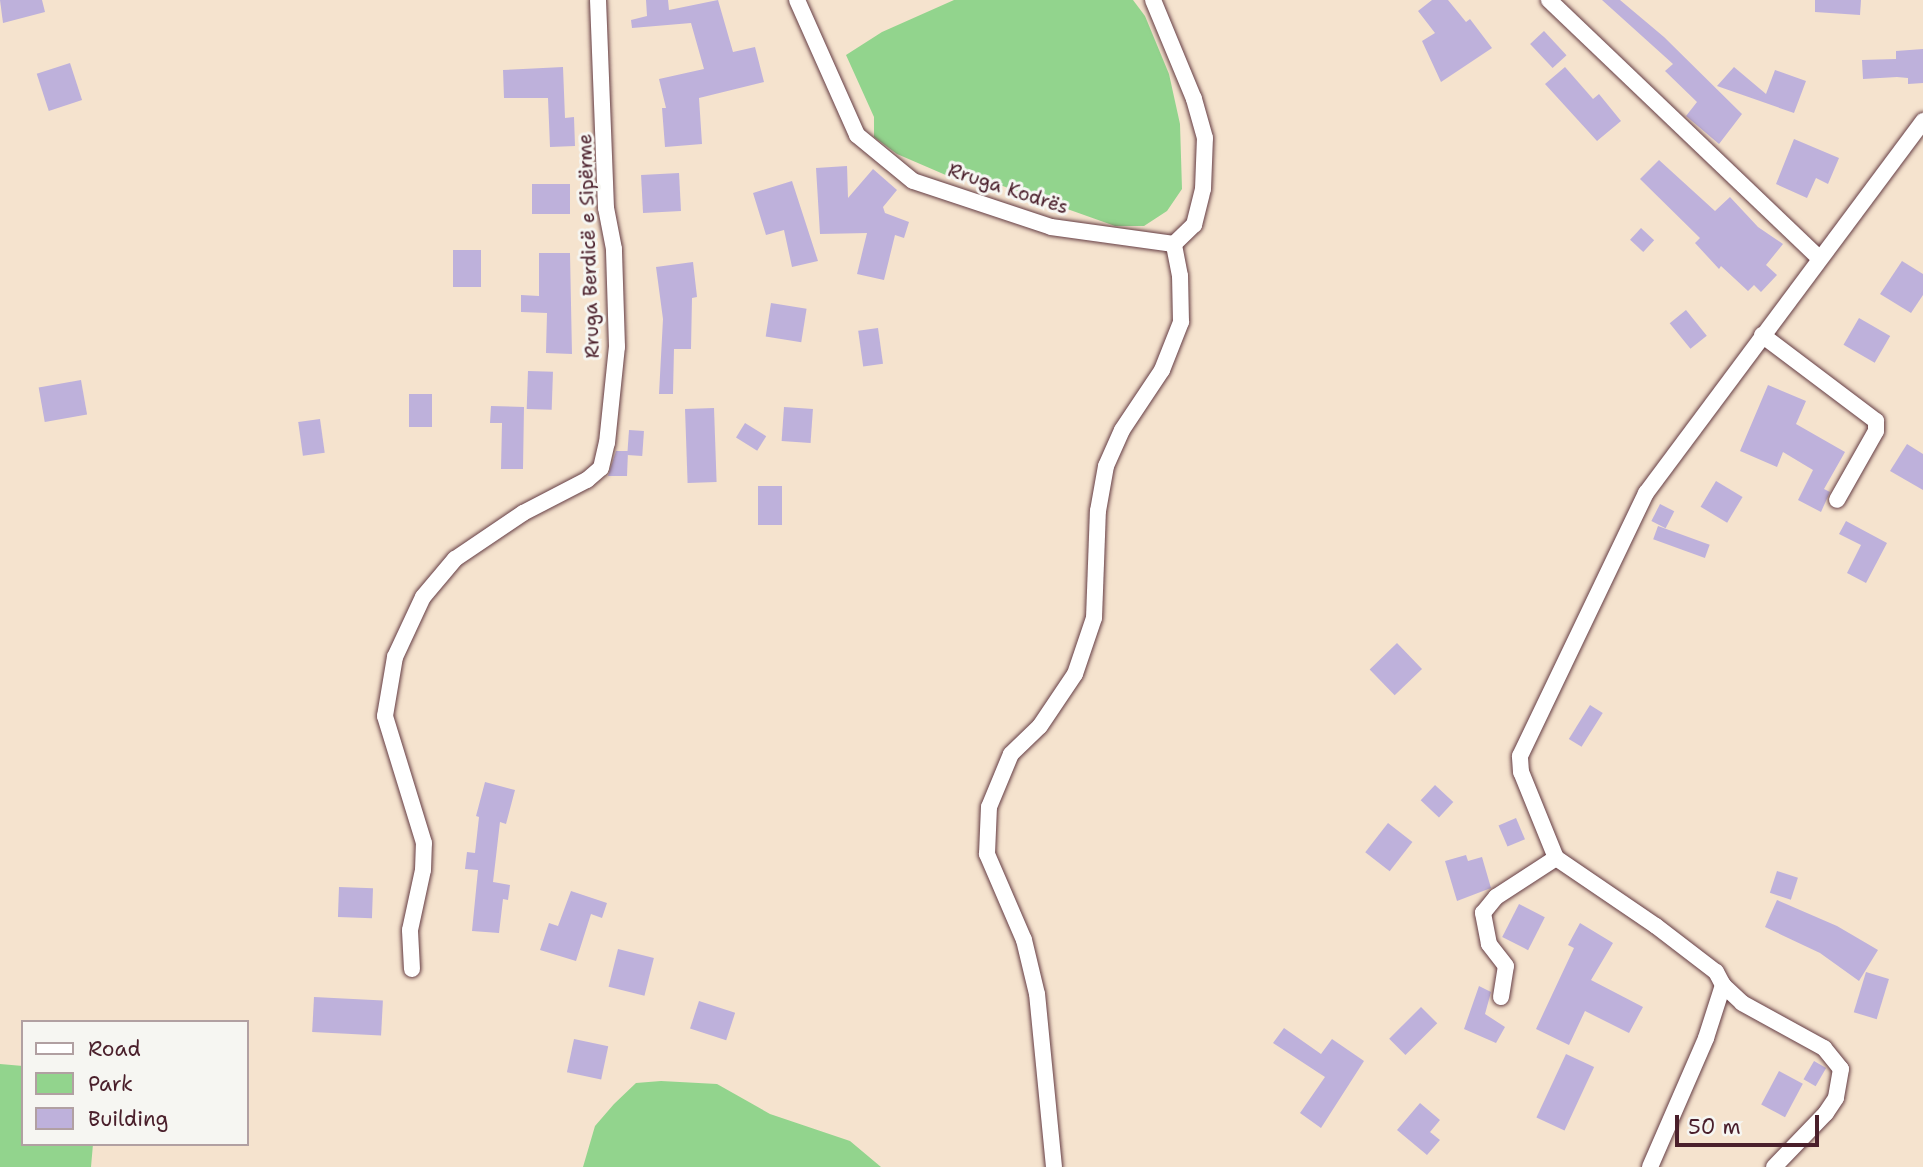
<!DOCTYPE html>
<html>
<head>
<meta charset="utf-8">
<style>
	body { margin:0 }
	#map { position:relative; width:1923px; height:1167px; overflow:hidden; background:#f5e3ce; font-family:"Shantell Sans",sans-serif }
	div>[style] { position:absolute }
	[style*='--x'] { left:calc(var(--x)*1px); top:calc(var(--y)*1px); width:calc(var(--w)*1px); rotate:calc(var(--a)*1deg) }
	.green>* { inset:0; background:#92d48d }
	.building>* { inset:0; background:#beb1db; transform-origin:0 0 }
	.roads { filter:drop-shadow(0 0 2px #643c43) drop-shadow(0 0 2px #643c43) }
	.street>* { height:16px; margin:-8px; padding:0 8px; transform-origin:8px; border-radius:8px; background:#fff }
	span { translate:-50% -50%; white-space:nowrap; text-align:center; line-height:1.15; -webkit-text-stroke:6px #f6f6f2; paint-order:stroke }
	.street-label { font-size:19px; color:#4a1f2b }
	.legend { position:absolute; left:21px; top:1020px; width:228px; height:126px; box-sizing:border-box; background:#f6f6f2; border:2px solid #b1a0a2; margin:0; padding:9px 12px; list-style:none; font-size:21px; color:#4a1f2b }
	.legend li { display:flex; align-items:center; gap:14px; height:35px }
	.legend b { width:35px; border:2px solid #b1a0a2 }
	.scale { position:absolute; left:1675px; top:1115px; width:144px; height:32px; box-sizing:border-box; border:4px solid #4a1f2b; border-top:0; padding-left:9px; font-size:21px; line-height:24px; white-space:nowrap; color:#4a1f2b; -webkit-text-stroke:5px #f6f6f2; paint-order:stroke }
</style>
</head>
<body>
<div id="map">
	<div class="green">
		<i style="clip-path:polygon(954px 0,1133px 0,1145px 16px,1169px 74px,1180px 124px,1182px 189px,1167px 211px,1144px 226px,1115px 226px,1000px 185px,948px 176px,897px 154px,874px 137px,874px 117px,846px 55px,882px 32px)"></i>
		<i style="clip-path:polygon(0 1064px,23px 1066px,23px 1144px,93px 1144px,91px 1167px,0 1167px)"></i>
		<i style="clip-path:polygon(661px 1081px,717px 1084px,770px 1114px,850px 1141px,881px 1167px,583px 1167px,595px 1126px,614px 1104px,636px 1083px)"></i>
	</div>
	<div class="building">
		<i style="clip-path:polygon(0 0,42px 0,45px 12px,3px 23px)"></i>
		<i style="clip-path:polygon(646px 0,668px 0,669px 10px,718px 0,733px 52px,755px 47px,764px 82px,699px 98px,702px 144px,665px 147px,662px 108px,666px 108px,659px 79px,704px 69px,691px 23px,632px 28px,631px 20px,647px 16px)"></i>
		<i style="clip-path:polygon(1432px 0,1448px 0,1466px 22px,1470px 19px,1492px 48px,1441px 82px,1422px 41px,1435px 33px,1418px 11px)"></i>
		<i style="clip-path:polygon(1602px 0,1620px 0,1664px 37px,1742px 114px,1719px 144px,1686px 116px,1697px 102px,1665px 71px,1673px 64px)"></i>
		<i style="clip-path:polygon(1815px 0,1861px 0,1860px 15px,1815px 12px)"></i>
		<i style="left:1544px;top:31px;width:33px;height:19px;rotate:47deg"></i>
		<i style="clip-path:polygon(1923px 49px,1923px 83px,1908px 84px,1908px 78px,1897px 77px,1863px 79px,1862px 60px,1896px 59px,1896px 51px)"></i>
		<i style="left:70px;top:63px;width:39px;height:35px;rotate:72deg"></i>
		<i style="clip-path:polygon(563px 67px,565px 118px,574px 117px,575px 146px,550px 147px,548px 98px,504px 98px,503px 70px)"></i>
		<i style="clip-path:polygon(1565px 67px,1593px 99px,1599px 94px,1621px 121px,1597px 141px,1545px 84px)"></i>
		<i style="clip-path:polygon(1734px 67px,1766px 94px,1775px 70px,1806px 81px,1794px 113px,1717px 86px)"></i>
		<i style="clip-path:polygon(1794px 139px,1839px 158px,1828px 184px,1816px 178px,1807px 198px,1776px 184px)"></i>
		<i style="clip-path:polygon(1659px 160px,1715px 211px,1730px 197px,1758px 227px,1783px 244px,1766px 265px,1777px 275px,1761px 292px,1754px 285px,1748px 291px,1721px 266px,1719px 269px,1695px 243px,1700px 238px,1640px 179px)"></i>
		<i style="clip-path:polygon(847px 166px,848px 198px,873px 169px,897px 190px,883px 207px,885px 213px,909px 222px,904px 238px,895px 235px,884px 280px,857px 274px,867px 233px,820px 234px,816px 168px)"></i>
		<i style="left:679px;top:173px;width:38px;height:38px;rotate:87deg"></i>
		<i style="clip-path:polygon(792px 181px,818px 261px,792px 267px,784px 230px,766px 235px,753px 193px)"></i>
		<i style="left:532px;top:184px;width:38px;height:30px"></i>
		<i style="left:1641px;top:228px;width:18px;height:16px;rotate:43deg"></i>
		<i style="left:453px;top:250px;width:28px;height:37px"></i>
		<i style="clip-path:polygon(539px 253px,570px 253px,572px 354px,546px 353px,547px 313px,521px 312px,521px 295px,539px 296px)"></i>
		<i style="clip-path:polygon(1902px 261px,1923px 274px,1923px 295px,1911px 313px,1880px 294px)"></i>
		<i style="clip-path:polygon(693px 262px,697px 297px,692px 298px,691px 349px,674px 349px,673px 394px,659px 394px,663px 319px,656px 267px)"></i>
		<i style="left:771px;top:303px;width:36px;height:34px;rotate:9deg"></i>
		<i style="left:1686px;top:310px;width:33px;height:21px;rotate:51deg"></i>
		<i style="left:1859px;top:318px;width:36px;height:31px;rotate:30deg"></i>
		<i style="left:878px;top:328px;width:36px;height:20px;rotate:82deg"></i>
		<i style="left:528px;top:371px;width:25px;height:38px;rotate:2deg"></i>
		<i style="left:81px;top:380px;width:35px;height:43px;rotate:80deg"></i>
		<i style="clip-path:polygon(1768px 385px,1806px 401px,1796px 424px,1845px 452px,1824px 489px,1830px 492px,1821px 512px,1798px 500px,1813px 470px,1783px 452px,1777px 467px,1740px 451px)"></i>
		<i style="left:409px;top:394px;width:23px;height:33px"></i>
		<i style="clip-path:polygon(491px 406px,524px 407px,523px 469px,501px 469px,502px 423px,490px 423px)"></i>
		<i style="left:784px;top:407px;width:29px;height:34px;rotate:4deg"></i>
		<i style="left:714px;top:408px;width:74px;height:29px;rotate:88deg"></i>
		<i style="left:320px;top:419px;width:34px;height:22px;rotate:82deg"></i>
		<i style="left:745px;top:423px;width:25px;height:17px;rotate:32deg"></i>
		<i style="left:629px;top:430px;width:15px;height:25px;rotate:4deg"></i>
		<i style="clip-path:polygon(1907px 444px,1923px 454px,1923px 490px,1890px 471px)"></i>
		<i style="clip-path:polygon(616px 451px,628px 451px,627px 476px,608px 476px)"></i>
		<i style="left:1716px;top:481px;width:31px;height:30px;rotate:31deg"></i>
		<i style="left:758px;top:486px;width:24px;height:39px"></i>
		<i style="left:1660px;top:504px;width:16px;height:19px;rotate:27deg"></i>
		<i style="clip-path:polygon(1846px 521px,1887px 543px,1866px 583px,1847px 573px,1861px 545px,1839px 534px)"></i>
		<i style="left:1658px;top:526px;width:55px;height:14px;rotate:20deg"></i>
		<i style="left:1397px;top:643px;width:36px;height:38px;rotate:46deg"></i>
		<i style="left:1590px;top:705px;width:15px;height:40px;rotate:32deg"></i>
		<i style="clip-path:polygon(485px 782px,515px 790px,506px 824px,500px 822px,493px 882px,510px 885px,508px 900px,503px 899px,499px 933px,472px 931px,478px 870px,465px 869px,467px 852px,475px 853px,479px 817px,476px 816px)"></i>
		<i style="left:1435px;top:785px;width:25px;height:21px;rotate:43deg"></i>
		<i style="left:1516px;top:818px;width:23px;height:19px;rotate:67deg"></i>
		<i style="left:1388px;top:823px;width:31px;height:37px;rotate:38deg"></i>
		<i style="clip-path:polygon(1466px 855px,1468px 861px,1482px 857px,1491px 888px,1457px 901px,1445px 861px)"></i>
		<i style="left:1777px;top:871px;width:22px;height:23px;rotate:18deg"></i>
		<i style="left:339px;top:887px;width:34px;height:30px;rotate:2deg"></i>
		<i style="clip-path:polygon(571px 891px,607px 903px,602px 918px,591px 914px,576px 961px,540px 950px,549px 923px,558px 926px)"></i>
		<i style="clip-path:polygon(1777px 900px,1837px 926px,1878px 950px,1859px 981px,1820px 953px,1765px 927px)"></i>
		<i style="left:1519px;top:904px;width:29px;height:37px;rotate:27deg"></i>
		<i style="clip-path:polygon(1580px 923px,1613px 943px,1591px 980px,1643px 1007px,1629px 1033px,1585px 1011px,1569px 1045px,1536px 1029px,1574px 948px,1568px 945px)"></i>
		<i style="left:618px;top:949px;width:37px;height:39px;rotate:14deg"></i>
		<i style="left:1866px;top:972px;width:24px;height:42px;rotate:17deg"></i>
		<i style="clip-path:polygon(1479px 986px,1491px 992px,1485px 1014px,1505px 1027px,1496px 1043px,1464px 1029px)"></i>
		<i style="left:314px;top:997px;width:69px;height:35px;rotate:3deg"></i>
		<i style="left:699px;top:1001px;width:38px;height:29px;rotate:18deg"></i>
		<i style="left:1421px;top:1007px;width:23px;height:45px;rotate:45deg"></i>
		<i style="clip-path:polygon(1284px 1028px,1321px 1054px,1332px 1039px,1364px 1061px,1321px 1128px,1300px 1113px,1325px 1077px,1273px 1043px)"></i>
		<i style="left:574px;top:1039px;width:35px;height:34px;rotate:12deg"></i>
		<i style="left:1566px;top:1054px;width:31px;height:70px;rotate:25deg"></i>
		<i style="left:1814px;top:1061px;width:14px;height:21px;rotate:30deg"></i>
		<i style="left:1779px;top:1071px;width:27px;height:38px;rotate:28deg"></i>
		<i style="clip-path:polygon(1420px 1103px,1440px 1120px,1430px 1132px,1440px 1140px,1427px 1155px,1397px 1130px)"></i>
	</div>
	<div class="roads">
		<div class="street">
			<i style="--x:797;--y:0;--w:148;--a:66"></i>
			<i style="--x:857;--y:135;--w:72;--a:39.4"></i>
			<i style="--x:913;--y:181;--w:145;--a:18.4"></i>
			<i style="--x:1051;--y:227;--w:124;--a:7.9"></i>
			<i style="--x:1174;--y:244;--w:28;--a:-44"></i>
			<i style="--x:1194;--y:225;--w:37;--a:-76"></i>
			<i style="--x:1203;--y:189;--w:51;--a:-87.8"></i>
			<i style="--x:1205;--y:138;--w:41;--a:-105.8"></i>
			<i style="--x:1194;--y:99;--w:107;--a:-112.5"></i>
			<i style="--x:1549;--y:0;--w:372;--a:43.7"></i>
			<i style="--x:1762;--y:335;--w:143;--a:37"></i>
			<i style="--x:1876;--y:421;--w:10;--a:90"></i>
			<i style="--x:1876;--y:431;--w:79;--a:119.5"></i>
			<i style="--x:412;--y:969;--w:39;--a:-93"></i>
			<i style="--x:410;--y:930;--w:61;--a:-77.8"></i>
			<i style="--x:423;--y:870;--w:27;--a:-88"></i>
			<i style="--x:424;--y:843;--w:133;--a:-107.1"></i>
			<i style="--x:385;--y:716;--w:60;--a:-80.4"></i>
			<i style="--x:395;--y:657;--w:66;--a:-65"></i>
			<i style="--x:423;--y:597;--w:50;--a:-49.9"></i>
			<i style="--x:455;--y:559;--w:82;--a:-34.1"></i>
			<i style="--x:523;--y:513;--w:72;--a:-27.3"></i>
			<i style="--x:587;--y:480;--w:18;--a:-41"></i>
			<i style="--x:601;--y:468;--w:26;--a:-77"></i>
			<i style="--x:607;--y:443;--w:97;--a:-84.1"></i>
			<i style="--x:617;--y:347;--w:98;--a:-91.8"></i>
			<i style="--x:614;--y:249;--w:42;--a:-101"></i>
			<i style="--x:606;--y:208;--w:208;--a:-92.2"></i>
			<i style="--x:1723;--y:985;--w:26;--a:43"></i>
			<i style="--x:1742;--y:1003;--w:94;--a:28.8"></i>
			<i style="--x:1824;--y:1048;--w:27;--a:51"></i>
			<i style="--x:1841;--y:1069;--w:29;--a:100"></i>
			<i style="--x:1836;--y:1098;--w:18;--a:124"></i>
			<i style="--x:1826;--y:1113;--w:75;--a:133.9"></i>
			<i style="--x:1501;--y:997;--w:31;--a:-81"></i>
			<i style="--x:1506;--y:966;--w:28;--a:-128"></i>
			<i style="--x:1489;--y:944;--w:32;--a:-101"></i>
			<i style="--x:1483;--y:913;--w:21;--a:-51"></i>
			<i style="--x:1496;--y:897;--w:72;--a:-33"></i>
			<i style="--x:1054;--y:1167;--w:174;--a:-95.6"></i>
			<i style="--x:1037;--y:994;--w:56;--a:-103.5"></i>
			<i style="--x:1024;--y:940;--w:94;--a:-113.3"></i>
			<i style="--x:987;--y:854;--w:47;--a:-87.6"></i>
			<i style="--x:989;--y:807;--w:57;--a:-67.5"></i>
			<i style="--x:1011;--y:754;--w:40;--a:-44"></i>
			<i style="--x:1040;--y:726;--w:63;--a:-56.1"></i>
			<i style="--x:1075;--y:674;--w:59;--a:-71.3"></i>
			<i style="--x:1094;--y:618;--w:107;--a:-87.9"></i>
			<i style="--x:1098;--y:511;--w:46;--a:-79.9"></i>
			<i style="--x:1106;--y:466;--w:39;--a:-66"></i>
			<i style="--x:1122;--y:430;--w:72;--a:-56.3"></i>
			<i style="--x:1162;--y:370;--w:52;--a:-68.4"></i>
			<i style="--x:1181;--y:322;--w:46;--a:-91.2"></i>
			<i style="--x:1180;--y:276;--w:33;--a:-101"></i>
			<i style="--x:1650;--y:1167;--w:141;--a:-66.5"></i>
			<i style="--x:1706;--y:1038;--w:56;--a:-72.2"></i>
			<i style="--x:1723;--y:985;--w:15;--a:-118"></i>
			<i style="--x:1716;--y:972;--w:76;--a:-142.5"></i>
			<i style="--x:1656;--y:926;--w:121;--a:-145.8"></i>
			<i style="--x:1556;--y:858;--w:93;--a:-112.1"></i>
			<i style="--x:1521;--y:772;--w:16;--a:-94"></i>
			<i style="--x:1520;--y:756;--w:292;--a:-64.4"></i>
			<i style="--x:1646;--y:493;--w:464;--a:-53.3"></i>
		</div>
	</div>
	<div class="street-label">
		<span style="left:1008px;top:189px;rotate:18deg">Rruga Kodrës</span>
		<span style="left:589px;top:246px;rotate:-92deg">Rruga Berdicë e Sipërme</span>
	</div>
	<ul class="legend">
	<li><b style="height:9px;background:#fff"></b>Road</li>
	<li><b style="height:19px;background:#92d48d"></b>Park</li>
	<li><b style="height:19px;background:#beb1db"></b>Building</li>
	</ul>
	<div class="scale">50 m</div>
</div>
</body>
</html>
